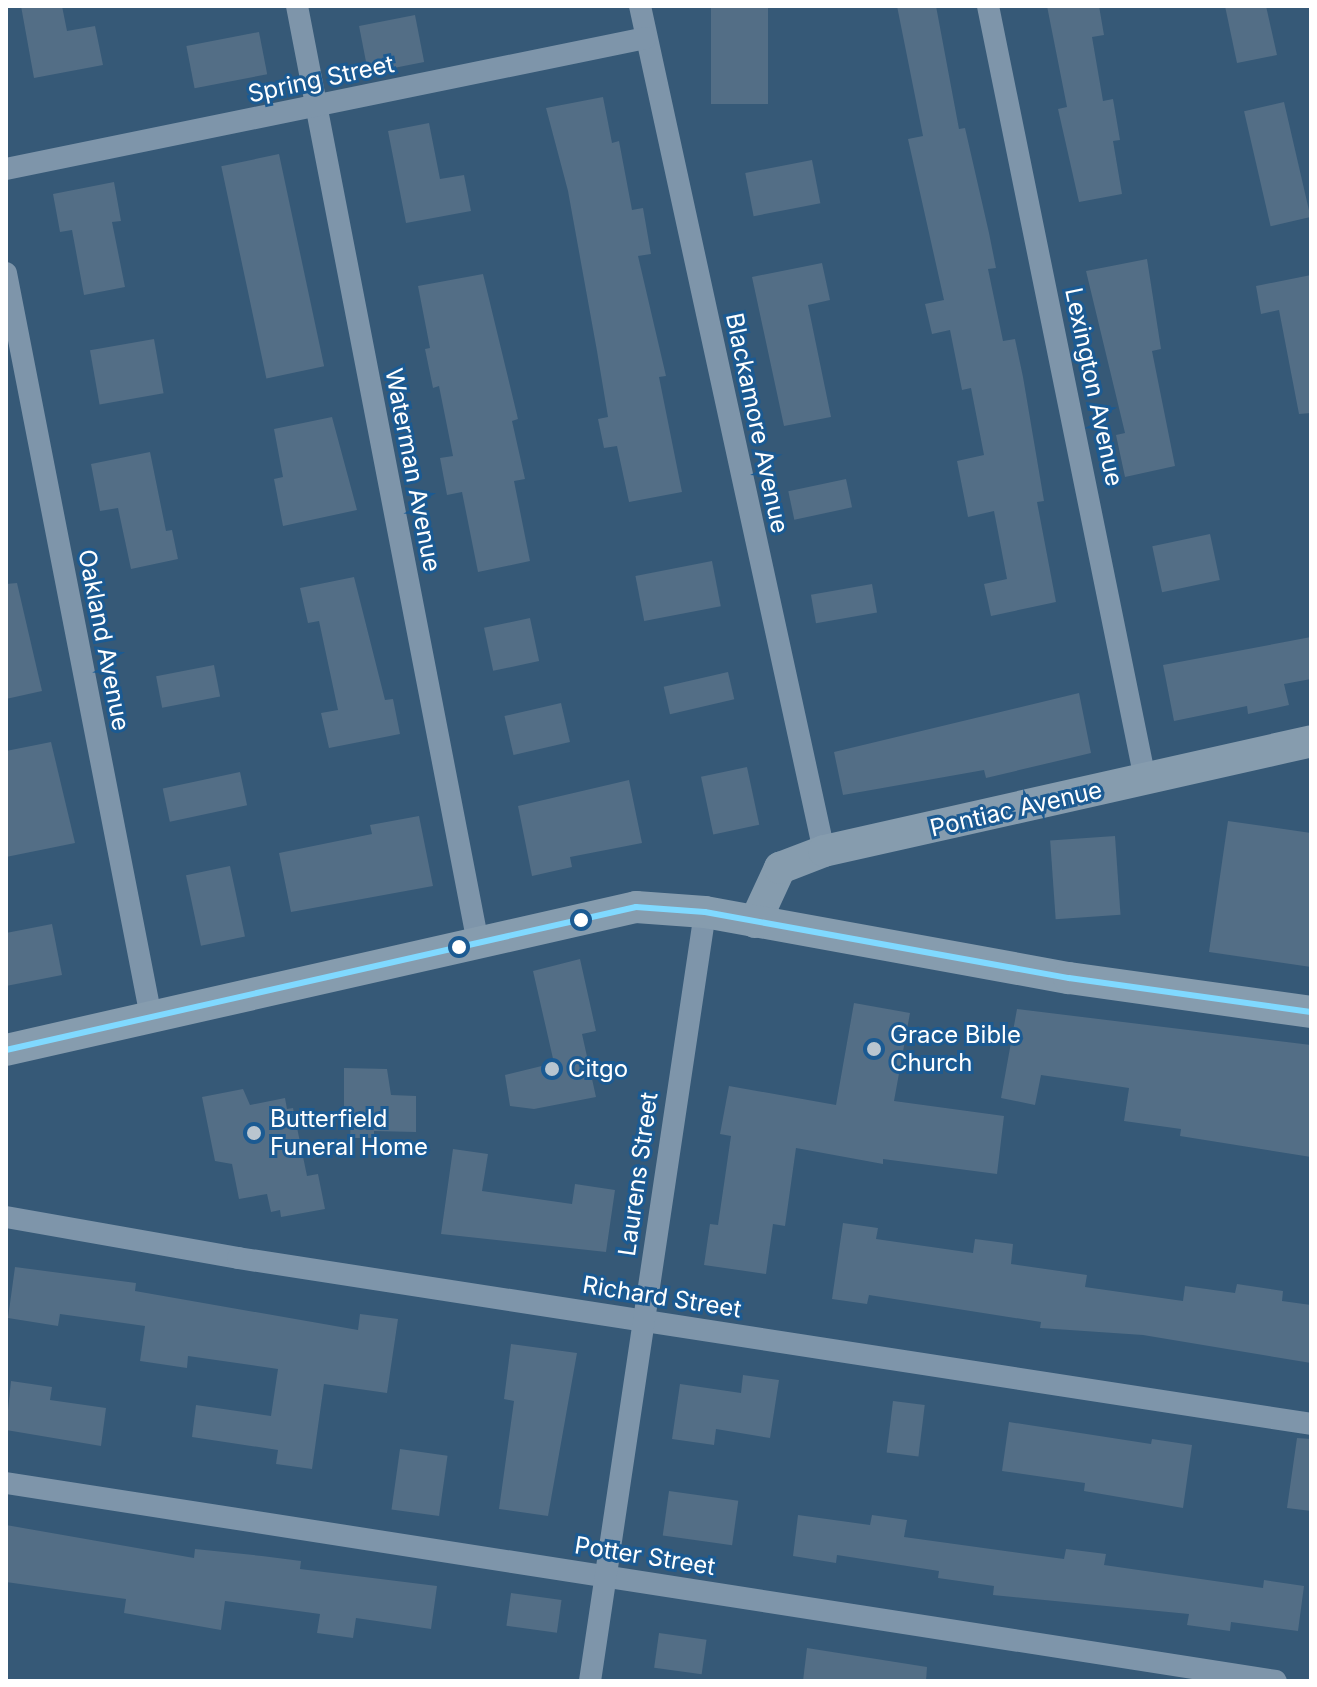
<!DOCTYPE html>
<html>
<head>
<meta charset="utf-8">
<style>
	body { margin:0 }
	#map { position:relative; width:1317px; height:1687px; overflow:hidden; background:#365977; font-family:Inter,sans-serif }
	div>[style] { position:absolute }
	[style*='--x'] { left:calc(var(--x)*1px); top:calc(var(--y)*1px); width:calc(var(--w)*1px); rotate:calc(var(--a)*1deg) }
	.building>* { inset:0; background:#536e86; transform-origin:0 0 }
	.street>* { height:22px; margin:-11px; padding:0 11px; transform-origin:11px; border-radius:11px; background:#7e95aa }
	.secondary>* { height:32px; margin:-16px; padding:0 16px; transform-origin:16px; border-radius:16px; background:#869cae }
	.bus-1>* { height:6px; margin:-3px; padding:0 3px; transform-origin:3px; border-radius:3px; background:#80d9ff }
	.dots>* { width:22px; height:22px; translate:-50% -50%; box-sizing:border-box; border:4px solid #1b5a92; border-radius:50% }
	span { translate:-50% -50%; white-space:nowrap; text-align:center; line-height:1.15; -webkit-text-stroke:6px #1b5a92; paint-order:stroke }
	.street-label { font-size:24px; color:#fff }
	.poi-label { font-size:24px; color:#fff }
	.left { translate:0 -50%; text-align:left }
	.frame { position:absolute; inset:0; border:8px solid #fff; pointer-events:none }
</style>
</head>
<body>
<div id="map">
	<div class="building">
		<i style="clip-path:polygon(21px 6px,62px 6px,67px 31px,95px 26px,103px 65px,34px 78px)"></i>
		<i style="left:711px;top:6px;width:57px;height:98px"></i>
		<i style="clip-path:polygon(897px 6px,936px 6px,959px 129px,965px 128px,989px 233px,996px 268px,988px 269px,1003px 341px,1015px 339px,1023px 377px,1044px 501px,1037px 502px,1056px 602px,991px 616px,984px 584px,1007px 579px,994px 511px,968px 517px,957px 461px,984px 455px,971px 388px,962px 390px,950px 330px,932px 334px,925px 304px,944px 300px,908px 139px,923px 136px)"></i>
		<i style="clip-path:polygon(1047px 6px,1099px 6px,1104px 35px,1092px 37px,1103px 101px,1113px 99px,1120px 140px,1113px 141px,1122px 194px,1079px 202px,1058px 109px,1067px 107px)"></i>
		<i style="clip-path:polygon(1225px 6px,1266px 6px,1277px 55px,1237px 63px)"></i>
		<i style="left:415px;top:15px;width:48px;height:57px;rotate:79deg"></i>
		<i style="left:259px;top:32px;width:43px;height:74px;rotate:79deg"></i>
		<i style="clip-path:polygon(603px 97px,612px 143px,619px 141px,632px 210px,643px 208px,651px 254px,638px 256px,666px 376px,659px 377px,682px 492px,629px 502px,617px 446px,604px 448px,598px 419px,608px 417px,597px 351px,568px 191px,546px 108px)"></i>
		<i style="left:1284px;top:102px;width:118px;height:41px;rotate:77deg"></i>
		<i style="clip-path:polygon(429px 123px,440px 179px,464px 175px,471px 211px,406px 223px,388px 131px)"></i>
		<i style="left:279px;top:154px;width:217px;height:59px;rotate:78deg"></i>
		<i style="left:812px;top:160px;width:44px;height:68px;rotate:79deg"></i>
		<i style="clip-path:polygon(114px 182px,121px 221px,112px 222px,125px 287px,84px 295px,72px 230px,60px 232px,53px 194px)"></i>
		<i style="clip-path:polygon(1147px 259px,1161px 349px,1152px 351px,1175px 466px,1125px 477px,1116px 435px,1125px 433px,1086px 271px)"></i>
		<i style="clip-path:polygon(822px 263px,830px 300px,808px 305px,831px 417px,784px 426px,752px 277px)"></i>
		<i style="clip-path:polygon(483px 274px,518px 419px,512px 421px,525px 479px,514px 481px,530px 561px,478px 572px,462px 492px,447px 495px,440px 458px,453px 456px,439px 386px,433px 388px,425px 349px,430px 348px,418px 286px)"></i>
		<i style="clip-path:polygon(1311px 275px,1311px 413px,1299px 414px,1279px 310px,1261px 314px,1256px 286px)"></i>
		<i style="left:154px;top:339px;width:55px;height:65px;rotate:80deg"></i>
		<i style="clip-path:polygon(332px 417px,357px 510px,283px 526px,274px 479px,283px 477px,274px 429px)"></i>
		<i style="clip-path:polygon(150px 452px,166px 531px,172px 530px,178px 559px,131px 569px,118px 508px,100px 511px,91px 464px)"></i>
		<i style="left:846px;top:479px;width:29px;height:59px;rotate:78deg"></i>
		<i style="left:1210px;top:534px;width:47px;height:59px;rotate:78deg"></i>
		<i style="left:712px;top:561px;width:46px;height:78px;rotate:79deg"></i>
		<i style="clip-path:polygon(354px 577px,385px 700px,393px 699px,400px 734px,329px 748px,321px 713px,338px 710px,319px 621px,308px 623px,300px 588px)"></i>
		<i style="clip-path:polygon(17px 583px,42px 691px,6px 699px,6px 584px)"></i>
		<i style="left:872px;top:584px;width:29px;height:62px;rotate:80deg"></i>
		<i style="left:530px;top:618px;width:44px;height:47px;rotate:78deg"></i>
		<i style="clip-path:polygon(1311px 637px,1311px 679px,1284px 684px,1289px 705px,1248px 714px,1247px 706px,1174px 721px,1163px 665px)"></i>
		<i style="left:214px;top:665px;width:32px;height:59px;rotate:79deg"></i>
		<i style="left:728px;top:672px;width:28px;height:66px;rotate:77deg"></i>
		<i style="clip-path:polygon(1079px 693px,1091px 753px,986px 778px,984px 770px,843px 795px,834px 752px)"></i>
		<i style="left:561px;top:703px;width:40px;height:58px;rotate:77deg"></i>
		<i style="clip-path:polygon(51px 742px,75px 843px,6px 857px,6px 751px)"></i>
		<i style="left:747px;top:767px;width:59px;height:47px;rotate:78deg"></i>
		<i style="left:240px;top:772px;width:34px;height:79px;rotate:78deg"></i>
		<i style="clip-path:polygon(629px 780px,642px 843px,570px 857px,572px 867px,532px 876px,518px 806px)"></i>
		<i style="clip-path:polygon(419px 816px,433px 886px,291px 912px,279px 853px,372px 834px,370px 825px)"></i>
		<i style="clip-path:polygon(1228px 821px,1311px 833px,1311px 967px,1209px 952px)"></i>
		<i style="left:1115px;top:836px;width:79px;height:65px;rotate:86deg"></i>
		<i style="left:230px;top:866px;width:72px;height:45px;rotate:78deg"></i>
		<i style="clip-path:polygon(52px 924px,62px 975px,6px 986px,6px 933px)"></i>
		<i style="clip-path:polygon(580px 959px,596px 1031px,582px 1034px,596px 1097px,534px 1109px,510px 1106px,505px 1075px,554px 1063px,533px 971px)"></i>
		<i style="clip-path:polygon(854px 1003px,910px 1013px,894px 1101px,1004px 1116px,997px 1174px,883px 1159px,883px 1164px,796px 1148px,785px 1226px,773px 1224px,766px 1274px,704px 1265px,710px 1224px,718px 1225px,731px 1136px,720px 1134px,729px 1086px,836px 1105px)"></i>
		<i style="clip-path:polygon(1017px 1009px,1311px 1045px,1311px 1157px,1180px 1136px,1181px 1129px,1124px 1121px,1129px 1088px,1041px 1075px,1035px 1105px,1001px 1098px)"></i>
		<i style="clip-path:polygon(344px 1068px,387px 1069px,391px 1095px,416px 1096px,416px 1132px,374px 1131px,374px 1138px,350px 1138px,351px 1112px,344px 1112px)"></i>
		<i style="clip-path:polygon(243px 1089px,250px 1105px,285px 1098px,287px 1109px,293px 1108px,307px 1176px,318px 1174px,325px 1209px,281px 1217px,280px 1210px,271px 1212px,267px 1194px,239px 1199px,232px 1164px,215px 1161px,202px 1097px)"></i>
		<i style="clip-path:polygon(453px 1149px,488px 1154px,482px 1191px,572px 1204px,575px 1184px,615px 1190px,606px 1252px,441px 1234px)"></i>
		<i style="clip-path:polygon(843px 1223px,878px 1228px,876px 1239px,973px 1253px,975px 1239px,1013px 1244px,1011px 1264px,1087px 1275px,1085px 1287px,1183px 1301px,1185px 1286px,1235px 1293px,1237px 1284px,1283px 1291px,1282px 1301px,1311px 1305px,1311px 1363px,1143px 1335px,1040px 1328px,1041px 1322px,869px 1295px,867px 1304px,832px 1299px)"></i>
		<i style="clip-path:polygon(15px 1267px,136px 1283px,135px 1291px,358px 1330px,360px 1314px,398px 1319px,387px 1393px,324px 1384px,312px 1469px,276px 1464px,278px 1450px,192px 1437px,196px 1405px,271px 1416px,278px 1369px,188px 1356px,187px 1368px,140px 1361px,145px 1326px,60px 1314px,58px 1326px,8px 1318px)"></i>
		<i style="clip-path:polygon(511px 1344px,577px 1353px,548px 1516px,499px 1509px,514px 1401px,504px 1399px)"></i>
		<i style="clip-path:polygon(743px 1375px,779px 1380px,770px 1438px,716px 1429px,714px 1445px,672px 1439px,680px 1384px,741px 1393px)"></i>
		<i style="clip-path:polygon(11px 1381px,52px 1387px,50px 1400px,106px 1408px,101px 1446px,6px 1430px)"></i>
		<i style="left:893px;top:1401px;width:32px;height:52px;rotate:7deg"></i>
		<i style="clip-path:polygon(1009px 1422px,1151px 1444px,1152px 1439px,1192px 1445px,1183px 1508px,1084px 1491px,1085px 1483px,1002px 1471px)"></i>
		<i style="clip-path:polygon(1297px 1438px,1311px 1439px,1311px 1511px,1287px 1508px)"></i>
		<i style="left:400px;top:1449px;width:48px;height:61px;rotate:8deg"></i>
		<i style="left:669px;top:1491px;width:70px;height:45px;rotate:8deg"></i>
		<i style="clip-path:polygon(798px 1515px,870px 1525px,872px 1515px,907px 1520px,904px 1537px,1064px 1559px,1066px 1549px,1106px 1554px,1104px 1565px,1263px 1588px,1264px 1580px,1304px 1586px,1298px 1631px,1231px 1622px,1230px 1631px,1187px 1625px,1189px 1614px,993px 1595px,994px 1586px,938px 1578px,939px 1571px,837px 1555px,836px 1563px,793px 1556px)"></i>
		<i style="clip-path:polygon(6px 1525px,194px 1558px,195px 1549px,262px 1556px,301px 1561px,300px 1569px,437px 1586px,431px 1629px,356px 1618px,353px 1638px,317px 1633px,320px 1614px,225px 1601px,221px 1630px,124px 1613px,126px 1599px,6px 1582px)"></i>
		<i style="left:511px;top:1593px;width:51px;height:33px;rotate:8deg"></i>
		<i style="left:659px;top:1633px;width:48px;height:35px;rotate:8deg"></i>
		<i style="clip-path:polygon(807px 1648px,927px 1667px,926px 1681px,803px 1681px)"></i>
	</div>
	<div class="street">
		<i style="--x:297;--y:6;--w:954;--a:79.07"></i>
		<i style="--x:640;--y:6;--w:865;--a:77.72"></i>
		<i style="--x:988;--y:6;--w:789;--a:78.52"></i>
		<i style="--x:6;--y:169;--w:653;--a:-11.57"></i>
		<i style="--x:6;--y:273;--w:758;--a:78.97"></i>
		<i style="--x:6;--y:1217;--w:236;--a:10"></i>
		<i style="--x:238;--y:1258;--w:1086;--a:8.79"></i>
		<i style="--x:6;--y:1483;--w:1285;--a:8.86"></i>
		<i style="--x:590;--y:1681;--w:778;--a:-81.49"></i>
	</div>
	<div class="secondary">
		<i style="--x:755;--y:922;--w:60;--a:-65.2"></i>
		<i style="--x:780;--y:868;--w:47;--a:-21.1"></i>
		<i style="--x:824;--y:851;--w:499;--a:-12.7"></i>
		<i style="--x:6;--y:1050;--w:646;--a:-12.79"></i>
		<i style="--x:636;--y:907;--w:69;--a:4.1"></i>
		<i style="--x:705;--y:912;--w:370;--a:10.3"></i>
		<i style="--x:1069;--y:978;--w:244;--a:8"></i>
	</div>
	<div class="bus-1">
		<i style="--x:6;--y:1050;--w:646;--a:-12.79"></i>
		<i style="--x:636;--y:907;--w:69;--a:4.1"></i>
		<i style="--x:705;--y:912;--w:370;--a:10.3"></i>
		<i style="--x:1069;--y:978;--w:244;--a:8"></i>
	</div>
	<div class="dots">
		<i style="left:581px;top:920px;background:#fff"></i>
		<i style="left:459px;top:947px;background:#fff"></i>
		<i style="left:874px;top:1049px;background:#b9c5cf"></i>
		<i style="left:552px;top:1069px;background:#b9c5cf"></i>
		<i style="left:254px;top:1133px;background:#b9c5cf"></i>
	</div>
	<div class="street-label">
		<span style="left:321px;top:79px;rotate:-12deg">Spring Street</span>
		<span style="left:1094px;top:387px;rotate:78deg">Lexington Avenue</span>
		<span style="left:757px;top:423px;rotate:78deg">Blackamore Avenue</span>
		<span style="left:413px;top:470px;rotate:79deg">Waterman Avenue</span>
		<span style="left:104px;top:640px;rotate:79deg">Oakland Avenue</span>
		<span style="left:1016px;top:809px;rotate:-13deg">Pontiac Avenue</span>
		<span style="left:638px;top:1174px;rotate:-82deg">Laurens Street</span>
		<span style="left:662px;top:1297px;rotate:9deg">Richard Street</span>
		<span style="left:645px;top:1556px;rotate:9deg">Potter Street</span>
	</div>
	<div class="poi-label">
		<span class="left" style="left:890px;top:1049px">Grace Bible<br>Church</span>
		<span class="left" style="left:568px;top:1069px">Citgo</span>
		<span class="left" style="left:270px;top:1133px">Butterfield<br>Funeral Home</span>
	</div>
	<div class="frame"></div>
</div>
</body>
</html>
